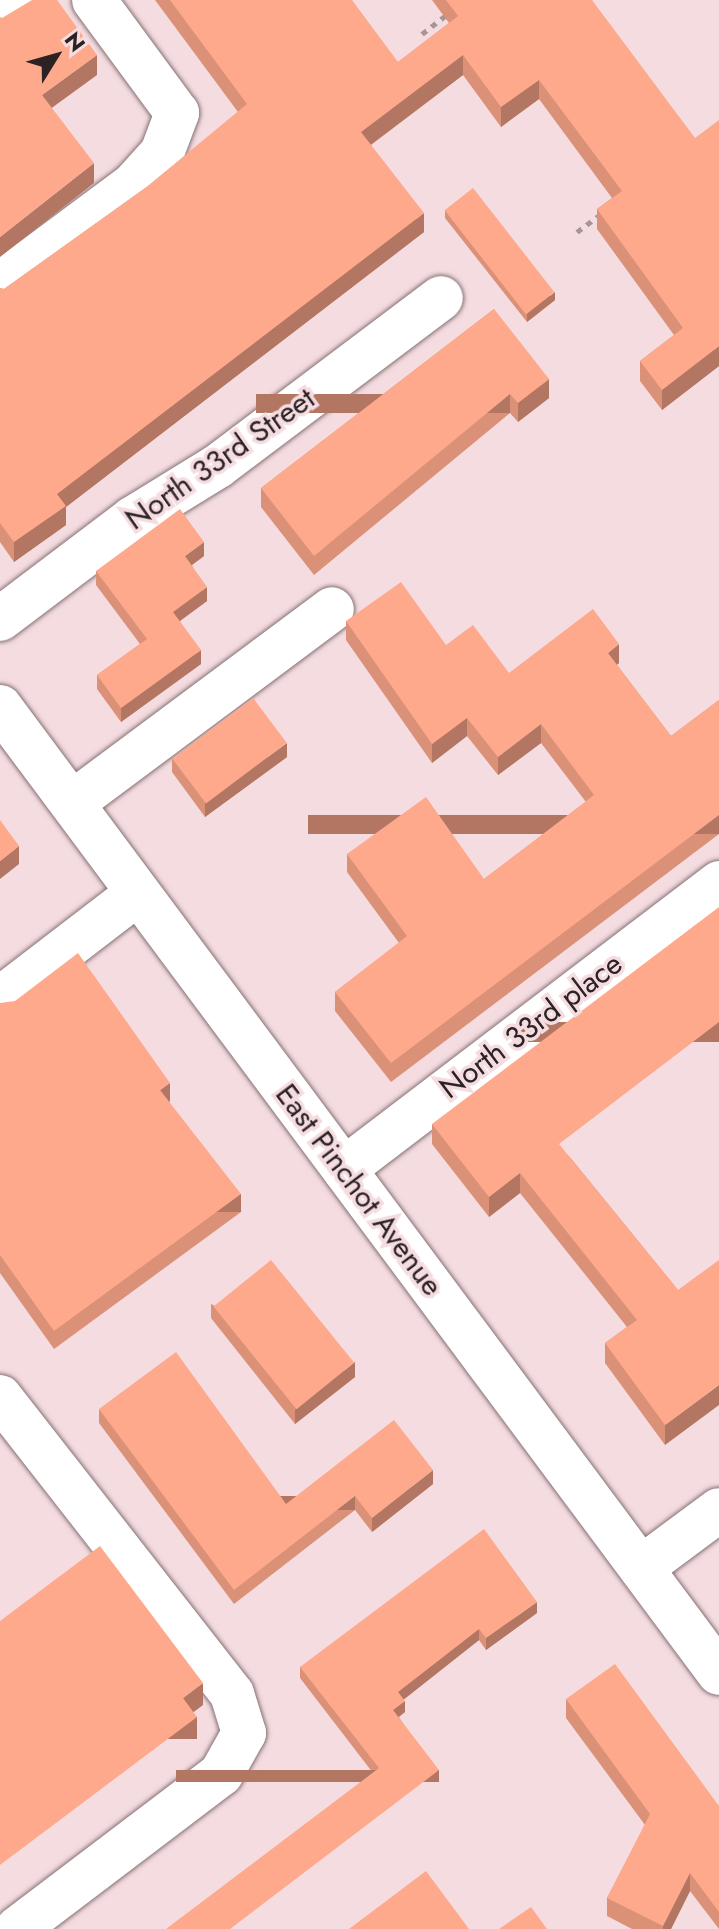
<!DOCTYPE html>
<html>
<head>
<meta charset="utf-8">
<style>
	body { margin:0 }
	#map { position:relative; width:719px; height:1929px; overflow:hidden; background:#f4dce0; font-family:Jost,sans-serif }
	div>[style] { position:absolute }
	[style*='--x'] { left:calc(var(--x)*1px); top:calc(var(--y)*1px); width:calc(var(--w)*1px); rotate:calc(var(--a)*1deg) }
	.path>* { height:5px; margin-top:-2.5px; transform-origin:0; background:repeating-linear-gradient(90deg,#a79598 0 6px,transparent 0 12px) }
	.roads { filter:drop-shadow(0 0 2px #867174) drop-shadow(0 0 2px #867174) }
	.minor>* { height:44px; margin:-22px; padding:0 22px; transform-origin:22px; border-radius:22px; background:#fff }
	.wall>* { inset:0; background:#da9178 }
	.shaded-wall>* { inset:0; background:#b27662; transform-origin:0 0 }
	.building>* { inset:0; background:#fea98c; transform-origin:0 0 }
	span { translate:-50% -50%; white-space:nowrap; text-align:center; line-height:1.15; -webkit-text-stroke:7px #f4dce0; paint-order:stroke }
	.street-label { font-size:30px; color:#2b2224 }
	.north { position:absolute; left:16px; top:16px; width:80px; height:80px; -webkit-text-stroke:6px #f4dce0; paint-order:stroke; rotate:53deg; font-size:22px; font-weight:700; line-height:32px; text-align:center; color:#2b2224 }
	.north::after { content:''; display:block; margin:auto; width:28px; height:36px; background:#2b2224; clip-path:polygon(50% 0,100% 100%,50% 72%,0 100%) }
</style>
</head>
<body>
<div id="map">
	<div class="path">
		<i style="--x:422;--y:34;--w:34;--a:-38"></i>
		<i style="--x:577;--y:232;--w:30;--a:-37"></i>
	</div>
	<div class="roads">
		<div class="minor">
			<i style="--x:0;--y:13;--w:21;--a:-37"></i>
			<i style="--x:0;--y:284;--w:166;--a:-36.7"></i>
			<i style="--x:133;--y:185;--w:43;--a:-47.8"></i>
			<i style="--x:162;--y:153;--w:43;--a:-69.4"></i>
			<i style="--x:177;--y:113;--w:140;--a:-126.3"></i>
			<i style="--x:0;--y:619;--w:166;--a:-37.1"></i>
			<i style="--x:132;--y:519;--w:101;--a:-31.6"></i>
			<i style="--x:218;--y:466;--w:279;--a:-37"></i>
			<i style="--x:0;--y:707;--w:1204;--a:53.34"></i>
			<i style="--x:72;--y:803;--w:324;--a:-36.7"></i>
			<i style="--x:0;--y:999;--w:174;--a:-37.5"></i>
			<i style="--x:344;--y:1169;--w:472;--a:-37.3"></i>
			<i style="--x:0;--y:1397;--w:377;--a:52"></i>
			<i style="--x:232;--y:1694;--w:41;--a:72.9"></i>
			<i style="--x:244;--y:1733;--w:47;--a:119.3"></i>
			<i style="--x:221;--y:1774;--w:256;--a:142.8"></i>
			<i style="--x:641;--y:1568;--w:97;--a:-36.6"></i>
		</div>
	</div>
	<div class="wall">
		<i style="clip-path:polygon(155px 0,263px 0,398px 62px,449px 23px,432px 0,592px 0,719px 366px,662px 410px,640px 381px,640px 361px,674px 335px,597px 229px,597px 209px,612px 198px,539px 99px,501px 127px,463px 75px,371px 145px,424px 232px,66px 507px,66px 525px,14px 562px,0 542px,0 288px,4px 289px,148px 186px,238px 112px)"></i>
		<i style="clip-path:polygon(445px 210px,555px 300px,527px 322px,445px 218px)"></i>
		<i style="clip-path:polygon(494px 309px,549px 398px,518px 422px,510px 413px,314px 575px,261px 507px,261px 488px)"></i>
		<i style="clip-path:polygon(204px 556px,192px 565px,207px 601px,180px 621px,201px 664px,121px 722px,97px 689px,97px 675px,140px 644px,96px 585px,96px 571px)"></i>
		<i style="clip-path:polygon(346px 621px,446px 645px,509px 673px,619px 663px,617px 665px,671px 736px,719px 700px,719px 834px,391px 1082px,335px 1011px,335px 992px,399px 943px,347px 872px,347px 854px,484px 879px,586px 802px,541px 743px,498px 775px,467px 736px,432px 763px,346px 640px)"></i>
		<i style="clip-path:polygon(287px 757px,205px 817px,172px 772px,172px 758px)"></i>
		<i style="clip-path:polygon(0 1003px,170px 1101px,169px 1102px,241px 1212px,54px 1349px,0 1273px)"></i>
		<i style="clip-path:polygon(432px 1124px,569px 1156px,678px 1290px,665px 1445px,605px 1363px,605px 1343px,627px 1327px,520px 1193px,489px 1217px,432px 1144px)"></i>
		<i style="clip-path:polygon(211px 1304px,355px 1377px,295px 1424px,211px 1318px)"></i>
		<i style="clip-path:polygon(99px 1409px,286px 1504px,433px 1484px,372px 1532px,355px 1510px,234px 1604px,99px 1423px)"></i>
		<i style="clip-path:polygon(537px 1613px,486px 1650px,479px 1640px,403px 1700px,405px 1712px,399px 1717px,439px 1782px,373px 1773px,300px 1678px,300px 1667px)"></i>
		<i style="clip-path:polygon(566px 1699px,719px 1806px,719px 1929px,690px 1891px,671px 1929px,632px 1929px,607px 1916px,607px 1898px,645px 1825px,566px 1718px)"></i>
	</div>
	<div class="shaded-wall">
		<i style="clip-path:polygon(97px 55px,97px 75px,42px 115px,42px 95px)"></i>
		<i style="clip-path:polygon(463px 55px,463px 75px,361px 152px,361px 132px)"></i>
		<i style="clip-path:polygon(539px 80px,539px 99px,501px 127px,501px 107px)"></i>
		<i style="clip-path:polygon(94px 163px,94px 183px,0 257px,0 237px)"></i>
		<i style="clip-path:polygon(424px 213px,424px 232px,66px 507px,66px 525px,14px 562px,14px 542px,57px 494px)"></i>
		<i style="clip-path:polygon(555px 292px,555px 300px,527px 322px,527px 314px)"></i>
		<i style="clip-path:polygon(719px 346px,719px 366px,662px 410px,662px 390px)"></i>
		<i style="clip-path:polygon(549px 379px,549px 398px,518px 422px,518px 403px)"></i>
		<i style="left:510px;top:394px;width:19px;height:254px;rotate:90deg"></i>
		<i style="clip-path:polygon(204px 542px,204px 556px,185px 570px,185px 556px)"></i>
		<i style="clip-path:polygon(207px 587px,207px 601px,173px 626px,173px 612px)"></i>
		<i style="clip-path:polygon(619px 644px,619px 663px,608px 672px,608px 653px)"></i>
		<i style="clip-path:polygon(201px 650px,201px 664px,121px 722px,121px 708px)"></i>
		<i style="clip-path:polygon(467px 718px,467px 736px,432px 763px,432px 744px)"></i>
		<i style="clip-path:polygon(541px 724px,541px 743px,498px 775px,498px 757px)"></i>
		<i style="clip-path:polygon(287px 743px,287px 757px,205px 817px,205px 803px)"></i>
		<i style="left:719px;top:815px;width:19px;height:411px;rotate:90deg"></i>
		<i style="clip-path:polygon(19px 846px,19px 864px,0 879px,0 861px)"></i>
		<i style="left:719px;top:1022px;width:20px;height:201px;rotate:90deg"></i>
		<i style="clip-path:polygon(170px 1083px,170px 1101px,160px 1108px,160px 1090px)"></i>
		<i style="clip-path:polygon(520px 1173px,520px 1193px,489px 1217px,489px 1197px)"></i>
		<i style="left:241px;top:1194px;width:18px;height:232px;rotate:90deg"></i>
		<i style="clip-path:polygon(355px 1362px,355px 1377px,295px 1424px,295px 1410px)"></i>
		<i style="clip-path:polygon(719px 1385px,719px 1405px,665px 1445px,665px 1425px)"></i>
		<i style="clip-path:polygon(433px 1470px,433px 1484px,372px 1532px,372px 1518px)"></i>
		<i style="left:355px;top:1496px;width:14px;height:153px;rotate:90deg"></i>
		<i style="clip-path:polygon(537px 1602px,537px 1613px,486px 1650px,486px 1638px)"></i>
		<i style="clip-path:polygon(479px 1629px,479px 1640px,398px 1704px,398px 1692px)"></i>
		<i style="clip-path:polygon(203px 1683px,203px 1705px,183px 1720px,183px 1698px)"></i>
		<i style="clip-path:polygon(405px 1701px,405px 1712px,393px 1721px,393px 1710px)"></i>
		<i style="left:197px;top:1717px;width:22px;height:246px;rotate:90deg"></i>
		<i style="left:439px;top:1770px;width:12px;height:263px;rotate:90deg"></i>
		<i style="clip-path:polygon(690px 1873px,690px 1891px,671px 1929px,663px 1929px,663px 1926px)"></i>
	</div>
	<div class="building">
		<i style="clip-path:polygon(32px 0,57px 0,97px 55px,42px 95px,94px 163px,0 237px,0 17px,2px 18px)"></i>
		<i style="clip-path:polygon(170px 0,352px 0,398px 62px,458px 16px,446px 0,592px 0,695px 138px,719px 120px,719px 346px,662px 390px,640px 361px,683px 328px,597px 209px,622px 191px,539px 80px,501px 107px,463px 55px,361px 132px,424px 213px,57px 494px,66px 506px,14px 542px,0 523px,0 288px,4px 289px,148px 186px,247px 104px)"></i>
		<i style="left:473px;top:188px;width:132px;height:36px;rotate:52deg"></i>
		<i style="clip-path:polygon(494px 309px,549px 379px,518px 403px,510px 394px,314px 556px,261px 488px)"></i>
		<i style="clip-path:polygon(180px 509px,204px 542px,185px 556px,207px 587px,173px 612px,201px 650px,121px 708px,97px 675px,147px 639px,96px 571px)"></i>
		<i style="clip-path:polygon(401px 582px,446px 645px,473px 625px,509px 673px,593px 609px,619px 644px,608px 653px,671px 736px,719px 700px,719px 815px,391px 1063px,335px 992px,407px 936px,347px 854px,426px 797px,484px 879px,594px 795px,541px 724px,498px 757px,467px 718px,432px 744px,346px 621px)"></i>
		<i style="left:253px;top:698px;width:56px;height:101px;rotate:53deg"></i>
		<i style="clip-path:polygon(0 820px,19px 846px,0 861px)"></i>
		<i style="clip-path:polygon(719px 907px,719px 1022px,559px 1144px,678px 1290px,719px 1260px,719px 1385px,665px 1425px,605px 1343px,637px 1320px,520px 1173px,489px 1197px,432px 1124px)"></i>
		<i style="clip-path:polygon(78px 953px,170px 1083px,160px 1090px,241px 1194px,54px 1331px,0 1255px,0 1003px,15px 1001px)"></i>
		<i style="left:271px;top:1260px;width:132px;height:74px;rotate:51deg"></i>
		<i style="clip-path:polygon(176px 1352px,286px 1504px,394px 1420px,433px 1470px,372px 1518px,355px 1496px,234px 1590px,99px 1409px)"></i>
		<i style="clip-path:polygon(484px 1529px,537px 1602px,486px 1638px,479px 1629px,398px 1692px,405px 1701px,393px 1710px,439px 1770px,230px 1929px,166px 1929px,379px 1768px,300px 1667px)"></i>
		<i style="clip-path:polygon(100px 1546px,203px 1683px,183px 1698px,197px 1717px,0 1865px,0 1621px)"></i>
		<i style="clip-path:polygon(615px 1664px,719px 1806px,719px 1912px,690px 1873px,663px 1926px,607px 1898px,650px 1814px,566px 1699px)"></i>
		<i style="clip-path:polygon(426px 1871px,469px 1929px,349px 1929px)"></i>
		<i style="clip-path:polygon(531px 1907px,547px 1929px,499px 1929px)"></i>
	</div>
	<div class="street-label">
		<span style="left:220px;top:459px;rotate:-35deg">North 33rd Street</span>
		<span style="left:531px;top:1026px;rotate:-37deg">North 33rd place</span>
		<span style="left:359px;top:1190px;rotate:53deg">East Pinchot Avenue</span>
	</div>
	<div class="north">N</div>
</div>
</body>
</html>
